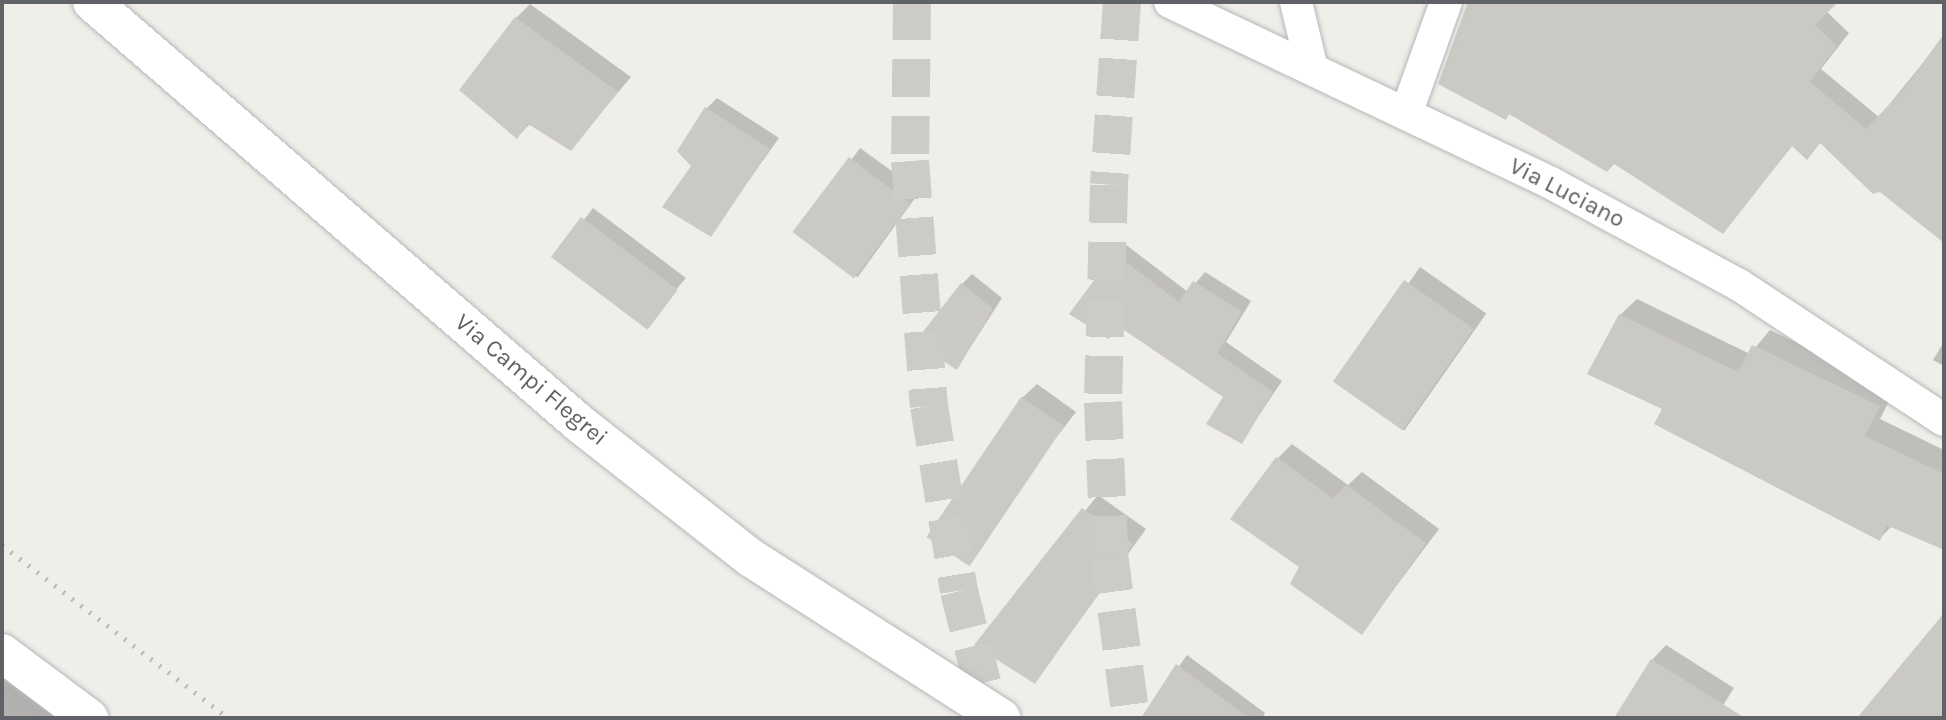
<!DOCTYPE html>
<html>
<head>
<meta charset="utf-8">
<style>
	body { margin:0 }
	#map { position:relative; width:1946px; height:720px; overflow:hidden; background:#f0eee8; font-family:Karla,sans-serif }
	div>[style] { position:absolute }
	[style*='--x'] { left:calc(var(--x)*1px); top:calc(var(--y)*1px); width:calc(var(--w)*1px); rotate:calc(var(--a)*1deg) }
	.industrial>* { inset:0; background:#dfddda }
	.shadow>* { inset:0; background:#0003; transform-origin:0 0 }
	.building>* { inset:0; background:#cbc9c4; transform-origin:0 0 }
	.tertiary-tunnel>* { height:38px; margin-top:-19px; transform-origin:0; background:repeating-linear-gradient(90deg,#cccbc8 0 38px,transparent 0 57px) }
	.roads { filter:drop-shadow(0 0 2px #b5b7bb) drop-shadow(0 0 2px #b5b7bb) }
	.minor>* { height:32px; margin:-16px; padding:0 16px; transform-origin:16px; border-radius:16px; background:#fff }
	.tertiary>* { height:38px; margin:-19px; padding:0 19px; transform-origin:19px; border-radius:19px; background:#fff }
	.secondary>* { height:38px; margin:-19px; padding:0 19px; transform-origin:19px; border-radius:19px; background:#fff }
	.rail>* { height:5px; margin-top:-2.5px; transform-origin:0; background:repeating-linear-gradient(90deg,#b5b6b6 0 2px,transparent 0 11px) }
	span { translate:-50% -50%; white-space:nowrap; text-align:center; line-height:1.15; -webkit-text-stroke:7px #fff; paint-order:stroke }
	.street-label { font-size:24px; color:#5f6266 }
	.frame { position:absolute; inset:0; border:4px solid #5f6266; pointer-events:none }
</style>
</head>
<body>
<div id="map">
	<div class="industrial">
		<i style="clip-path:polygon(2px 679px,55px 718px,2px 718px)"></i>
	</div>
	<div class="shadow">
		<i style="clip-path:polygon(1469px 2px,1835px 2px,1826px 11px,1849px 33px,1821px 69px,1879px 117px,1944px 37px,1944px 240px,1821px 142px,1807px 158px,1793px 145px,1722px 232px,1615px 162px,1440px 83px)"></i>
		<i style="clip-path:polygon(530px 4px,631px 77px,571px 148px,531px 123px,517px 137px,516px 18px)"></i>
		<i style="clip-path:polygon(717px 98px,779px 138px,710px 235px,693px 165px,707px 108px)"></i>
		<i style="left:860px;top:148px;width:74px;height:106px;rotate:36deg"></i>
		<i style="clip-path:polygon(593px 208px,686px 278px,655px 314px,555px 258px)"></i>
		<i style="clip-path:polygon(1125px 244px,1188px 292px,1205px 272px,1251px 301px,1226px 342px,1282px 381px,1241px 442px,1225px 396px,1120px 326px,1109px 337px,1072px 314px)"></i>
		<i style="left:1420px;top:267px;width:81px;height:143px;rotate:35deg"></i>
		<i style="clip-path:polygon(972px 274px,1002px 298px,957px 368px,962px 284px)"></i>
		<i style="clip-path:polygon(1637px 299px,1750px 354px,1770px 330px,1895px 389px,1880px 419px,1944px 450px,1944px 548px,1892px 526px,1879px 539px,1665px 408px,1620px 315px)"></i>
		<i style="clip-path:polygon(1944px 342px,1944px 366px,1933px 360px)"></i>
		<i style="clip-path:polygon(1037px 384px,1076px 412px,960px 562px,1022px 398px)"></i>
		<i style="clip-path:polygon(1292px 444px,1348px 485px,1362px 472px,1439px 529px,1361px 633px,1278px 458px)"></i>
		<i style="clip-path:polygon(1098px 495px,1146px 529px,1035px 682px,976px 644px)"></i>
		<i style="clip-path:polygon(1944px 616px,1944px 718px,1860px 718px)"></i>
		<i style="clip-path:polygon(1666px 645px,1734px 688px,1715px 718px,1616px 718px,1652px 660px)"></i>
		<i style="clip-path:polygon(2px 650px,95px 718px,2px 718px)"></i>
		<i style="clip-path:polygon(1187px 655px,1265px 713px,1262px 718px,1143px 718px)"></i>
	</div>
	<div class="building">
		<i style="clip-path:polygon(1468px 2px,1838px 2px,1815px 25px,1837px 46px,1810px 82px,1866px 129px,1903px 90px,1944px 34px,1944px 243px,1880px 192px,1873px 194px,1820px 143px,1807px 160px,1792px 146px,1723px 234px,1614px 164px,1607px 172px,1509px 114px,1506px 120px,1438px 84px)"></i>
		<i style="clip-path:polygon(515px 17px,618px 92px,571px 151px,528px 124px,517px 139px,459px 90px)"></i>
		<i style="clip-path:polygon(705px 107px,770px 149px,711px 237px,662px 207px,691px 166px,677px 151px)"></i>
		<i style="left:849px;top:157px;width:77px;height:94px;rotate:37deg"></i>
		<i style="left:581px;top:217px;width:121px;height:50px;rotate:37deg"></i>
		<i style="clip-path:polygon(1114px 253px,1179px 302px,1193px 281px,1242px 312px,1217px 353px,1273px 392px,1242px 444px,1206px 424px,1223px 397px,1118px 326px,1109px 339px,1069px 314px)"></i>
		<i style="left:1404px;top:280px;width:85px;height:124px;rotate:35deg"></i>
		<i style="clip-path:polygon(961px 283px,993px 309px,957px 370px,915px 342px)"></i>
		<i style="clip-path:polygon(1619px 314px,1738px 372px,1752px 345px,1880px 406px,1865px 436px,1944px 474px,1944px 550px,1886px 525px,1880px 541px,1654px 424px,1662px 409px,1587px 374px)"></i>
		<i style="left:1021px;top:397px;width:52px;height:169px;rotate:34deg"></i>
		<i style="clip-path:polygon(1276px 457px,1333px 498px,1346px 485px,1426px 543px,1362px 635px,1290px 584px,1299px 567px,1230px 519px)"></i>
		<i style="clip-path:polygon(1082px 508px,1133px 544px,1035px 684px,974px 645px)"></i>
		<i style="clip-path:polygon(1944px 613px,1944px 718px,1857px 718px)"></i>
		<i style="clip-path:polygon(1651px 659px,1745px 718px,1614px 718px)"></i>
		<i style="clip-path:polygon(1176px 664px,1249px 718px,1141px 718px)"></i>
	</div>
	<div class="tertiary-tunnel">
		<i style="--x:912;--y:2;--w:159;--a:90.7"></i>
		<i style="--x:910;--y:161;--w:246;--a:85.6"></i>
		<i style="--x:929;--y:406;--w:187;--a:80.8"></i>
		<i style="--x:959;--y:591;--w:131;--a:75.9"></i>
		<i style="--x:1122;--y:2;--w:183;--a:94.1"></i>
		<i style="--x:1109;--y:185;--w:217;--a:91.6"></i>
		<i style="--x:1103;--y:402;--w:152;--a:87.7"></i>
		<i style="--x:1109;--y:554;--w:165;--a:82.4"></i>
	</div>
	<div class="roads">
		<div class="minor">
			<i style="--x:1170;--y:2;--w:422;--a:25.4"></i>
			<i style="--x:1551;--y:183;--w:214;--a:28.5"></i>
			<i style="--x:1739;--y:285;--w:245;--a:33.4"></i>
			<i style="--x:1296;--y:2;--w:69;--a:76.6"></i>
			<i style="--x:1406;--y:114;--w:119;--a:-70.3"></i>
		</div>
		<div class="tertiary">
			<i style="--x:2;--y:653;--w:109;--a:36.8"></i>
		</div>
		<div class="secondary">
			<i style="--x:92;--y:2;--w:645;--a:40.85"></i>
			<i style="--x:580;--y:424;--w:217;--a:38.1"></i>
			<i style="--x:751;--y:558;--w:297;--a:32.6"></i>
		</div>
	</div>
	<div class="rail">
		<i style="--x:2;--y:545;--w:285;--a:37.4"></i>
	</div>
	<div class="street-label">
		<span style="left:1567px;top:193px;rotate:27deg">Via Luciano</span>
		<span style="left:531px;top:380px;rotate:40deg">Via Campi Flegrei</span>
	</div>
	<div class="frame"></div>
</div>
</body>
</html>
